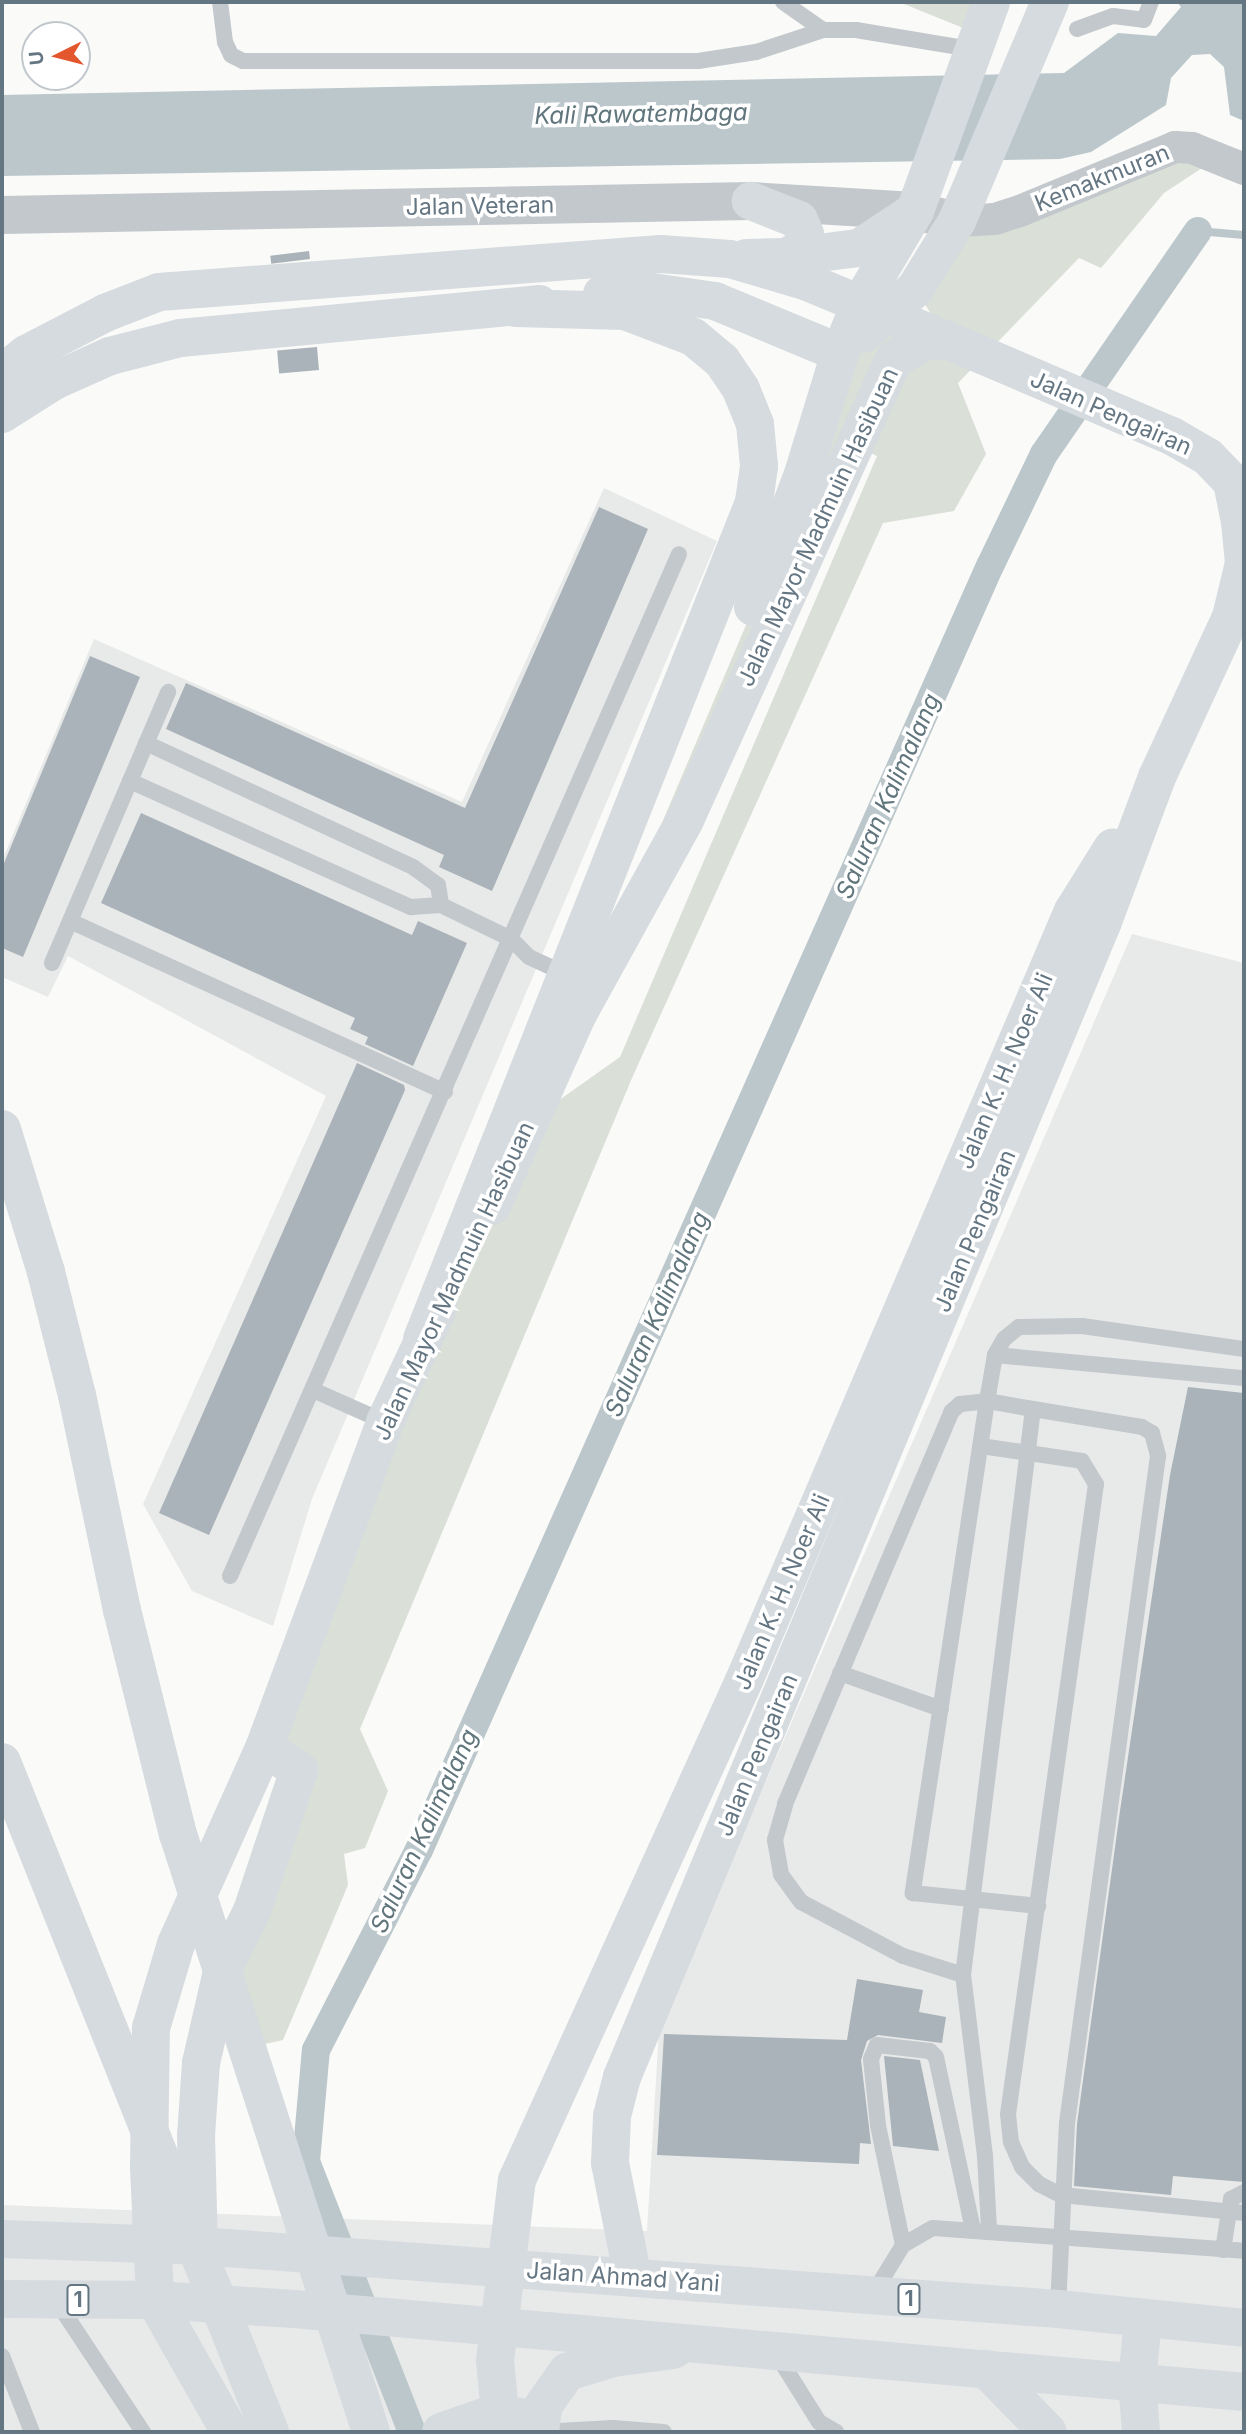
<!DOCTYPE html>
<html>
<head>
<meta charset="utf-8">
<style>
	body { margin:0 }
	#map { position:relative; width:1246px; height:2434px; overflow:hidden; background:#fafaf8; font-family:Inter,sans-serif }
	div>[style] { position:absolute }
	[style*='--x'] { left:calc(var(--x)*1px); top:calc(var(--y)*1px); width:calc(var(--w)*1px); rotate:calc(var(--a)*1deg) }
	.built>* { inset:0; background:#e8e9e9 }
	.green>* { inset:0; background:#dadfd7 }
	.water>* { inset:0; background:#bbc7cb }
	.stream>* { height:8px; margin:-4px; padding:0 4px; transform-origin:4px; border-radius:4px; background:#bbc7cb }
	.canal>* { height:28px; margin:-14px; padding:0 14px; transform-origin:14px; border-radius:14px; background:#bbc7cb }
	.building>* { inset:0; background:#aab3b9; transform-origin:0 0 }
	.service>* { height:16px; margin:-8px; padding:0 8px; transform-origin:8px; border-radius:8px; background:#c3c8cc }
	.minor>* { height:32px; margin:-16px; padding:0 16px; transform-origin:16px; border-radius:16px; background:#c3c8cc }
	.tertiary>* { height:38px; margin:-19px; padding:0 19px; transform-origin:19px; border-radius:19px; background:#c3c8cc }
	.primary>* { height:38px; margin:-19px; padding:0 19px; transform-origin:19px; border-radius:19px; background:#d6dbdf }
	.trunk>* { height:38px; margin:-19px; padding:0 19px; transform-origin:19px; border-radius:19px; background:#d6dbdf }
	.motorway>* { height:38px; margin:-19px; padding:0 19px; transform-origin:19px; border-radius:19px; background:#d6dbdf }
	span { translate:-50% -50%; white-space:nowrap; text-align:center; line-height:1.15; -webkit-text-stroke:7px #fff; paint-order:stroke }
	.shield-label span { padding:2px 5px; background:#fff; border:2px solid; border-radius:5px; -webkit-text-stroke-width:0 }
	.shield-label { font-size:21px; color:#657683; font-weight:700 }
	.street-label { font-size:23px; color:#657683 }
	.water-label { font-size:24px; color:#60757c; font-style:italic }
	.frame { position:absolute; inset:0; border:4px solid #657683; pointer-events:none }
	.north { position:absolute; left:21px; top:21px; width:70px; height:70px; box-sizing:border-box; background:#fff; border:2px solid #c1c8cd; border-radius:50%; rotate:264deg; font-size:19px; font-weight:700; line-height:28px; text-align:center; color:#657683 }
	.north::after { content:''; display:block; margin:auto; width:24px; height:32px; background:#e4572e; clip-path:polygon(50% 0,100% 100%,50% 72%,0 100%) }
</style>
</head>
<body>
<div id="map">
	<div class="built">
		<i style="clip-path:polygon(604px 488px,717px 541px,312px 1499px,273px 1626px,192px 1591px,143px 1504px,326px 1096px,68px 956px,48px 997px,2px 977px,2px 861px,94px 639px,462px 802px)"></i>
		<i style="clip-path:polygon(1132px 934px,1244px 963px,1244px 2432px,2px 2432px,2px 2205px,647px 2231px,659px 2029px)"></i>
	</div>
	<div class="green">
		<i style="clip-path:polygon(899px 2px,991px 2px,978px 34px)"></i>
		<i style="clip-path:polygon(1159px 151px,1202px 168px,1164px 193px,1101px 268px,1079px 258px,958px 383px,986px 454px,954px 511px,883px 523px,632px 1078px,360px 1729px,388px 1791px,365px 1848px,344px 1854px,348px 1885px,283px 2040px,247px 2048px,222px 1971px,299px 1770px,264px 1748px,531px 1120px,620px 1057px,877px 456px,854px 445px,650px 851px,766px 578px,822px 401px,886px 317px,948px 340px,915px 289px,957px 221px)"></i>
	</div>
	<div class="water">
		<i style="clip-path:polygon(1177px 2px,1244px 2px,1244px 121px,1230px 115px,1224px 67px,1210px 54px,1192px 55px,1171px 78px,1166px 105px,1091px 152px,1060px 159px,2px 176px,2px 95px,1064px 73px,1118px 33px,1156px 36px,1181px 7px)"></i>
	</div>
	<div class="stream">
		<i style="--x:1198;--y:231;--w:46;--a:5"></i>
	</div>
	<div class="canal">
		<i style="--x:412;--y:2432;--w:291;--a:-111.4"></i>
		<i style="--x:306;--y:2161;--w:111;--a:-84.9"></i>
		<i style="--x:316;--y:2050;--w:225;--a:-62.8"></i>
		<i style="--x:419;--y:1850;--w:1405;--a:-66.03"></i>
		<i style="--x:990;--y:566;--w:124;--a:-64.3"></i>
		<i style="--x:1044;--y:454;--w:271;--a:-55.4"></i>
	</div>
	<div class="building">
		<i style="left:309px;top:251px;width:8px;height:39px;rotate:83deg"></i>
		<i style="left:317px;top:347px;width:23px;height:40px;rotate:85deg"></i>
		<i style="clip-path:polygon(599px 507px,648px 529px,492px 891px,439px 867px,444px 855px,166px 729px,186px 683px,465px 808px)"></i>
		<i style="clip-path:polygon(90px 656px,140px 677px,23px 957px,2px 948px,2px 868px)"></i>
		<i style="clip-path:polygon(141px 813px,412px 935px,418px 921px,467px 943px,413px 1066px,365px 1044px,368px 1037px,350px 1029px,355px 1018px,101px 903px)"></i>
		<i style="clip-path:polygon(357px 1063px,404px 1085px,405px 1090px,209px 1535px,159px 1513px)"></i>
		<i style="clip-path:polygon(1188px 1387px,1244px 1393px,1244px 2182px,1173px 2176px,1171px 2195px,1074px 2186px,1077px 2124px,1120px 1811px,1170px 1475px)"></i>
		<i style="clip-path:polygon(857px 1979px,923px 1990px,919px 2012px,946px 2017px,942px 2043px,878px 2035px,867px 2041px,861px 2060px,871px 2144px,860px 2143px,859px 2164px,657px 2155px,664px 2034px,847px 2040px)"></i>
		<i style="clip-path:polygon(884px 2056px,920px 2060px,939px 2151px,893px 2146px)"></i>
	</div>
	<div class="service">
		<i style="--x:220;--y:2;--w:40;--a:82.9"></i>
		<i style="--x:225;--y:42;--w:14;--a:65"></i>
		<i style="--x:231;--y:55;--w:13;--a:27"></i>
		<i style="--x:243;--y:61;--w:455;--a:0"></i>
		<i style="--x:698;--y:61;--w:59;--a:-8.8"></i>
		<i style="--x:756;--y:52;--w:71;--a:-18.2"></i>
		<i style="--x:823;--y:30;--w:33;--a:0"></i>
		<i style="--x:856;--y:30;--w:117;--a:9.4"></i>
		<i style="--x:783;--y:2;--w:49;--a:35"></i>
		<i style="--x:1077;--y:29;--w:38;--a:-20"></i>
		<i style="--x:1113;--y:16;--w:31;--a:7"></i>
		<i style="--x:1144;--y:20;--w:19;--a:-69"></i>
		<i style="--x:146;--y:743;--w:294;--a:24.9"></i>
		<i style="--x:413;--y:867;--w:31;--a:36"></i>
		<i style="--x:438;--y:885;--w:20;--a:81"></i>
		<i style="--x:130;--y:781;--w:308;--a:24.2"></i>
		<i style="--x:411;--y:907;--w:30;--a:-4"></i>
		<i style="--x:441;--y:905;--w:78;--a:25.9"></i>
		<i style="--x:511;--y:939;--w:25;--a:45"></i>
		<i style="--x:529;--y:957;--w:43;--a:24.8"></i>
		<i style="--x:70;--y:921;--w:412;--a:24.5"></i>
		<i style="--x:52;--y:963;--w:295;--a:-66.8"></i>
		<i style="--x:995;--y:1355;--w:250;--a:5.3"></i>
		<i style="--x:313;--y:1390;--w:79;--a:24"></i>
		<i style="--x:1033;--y:1409;--w:47;--a:-170.1"></i>
		<i style="--x:987;--y:1401;--w:498;--a:98.6"></i>
		<i style="--x:913;--y:1893;--w:126;--a:5.9"></i>
		<i style="--x:981;--y:1446;--w:102;--a:8.4"></i>
		<i style="--x:1082;--y:1461;--w:27;--a:59"></i>
		<i style="--x:1096;--y:1484;--w:636;--a:97.95"></i>
		<i style="--x:1008;--y:2114;--w:28;--a:84"></i>
		<i style="--x:1011;--y:2142;--w:27;--a:66"></i>
		<i style="--x:1022;--y:2167;--w:24;--a:45"></i>
		<i style="--x:1039;--y:2184;--w:25;--a:27"></i>
		<i style="--x:1061;--y:2195;--w:184;--a:5.6"></i>
		<i style="--x:230;--y:1576;--w:1116;--a:-66.28"></i>
		<i style="--x:840;--y:1673;--w:107;--a:19.6"></i>
		<i style="--x:963;--y:1975;--w:570;--a:-82.95"></i>
		<i style="--x:1033;--y:1409;--w:110;--a:9.4"></i>
		<i style="--x:1142;--y:1427;--w:12;--a:31"></i>
		<i style="--x:1152;--y:1433;--w:24;--a:75"></i>
		<i style="--x:1158;--y:1456;--w:673;--a:97.77"></i>
		<i style="--x:1067;--y:2123;--w:186;--a:92.8"></i>
		<i style="--x:989;--y:2229;--w:73;--a:-93.1"></i>
		<i style="--x:985;--y:2156;--w:182;--a:-96.9"></i>
		<i style="--x:963;--y:1975;--w:63;--a:-162.4"></i>
		<i style="--x:903;--y:1956;--w:115;--a:-152.1"></i>
		<i style="--x:801;--y:1902;--w:34;--a:-126"></i>
		<i style="--x:781;--y:1874;--w:35;--a:-100"></i>
		<i style="--x:775;--y:1840;--w:37;--a:-74"></i>
		<i style="--x:785;--y:1804;--w:426;--a:-67"></i>
		<i style="--x:951;--y:1412;--w:12;--a:-42"></i>
		<i style="--x:960;--y:1404;--w:27;--a:-6"></i>
		<i style="--x:987;--y:1401;--w:47;--a:-80.1"></i>
		<i style="--x:995;--y:1355;--w:18;--a:-61"></i>
		<i style="--x:1004;--y:1339;--w:19;--a:-39"></i>
		<i style="--x:1019;--y:1327;--w:63;--a:-0.9"></i>
		<i style="--x:1082;--y:1326;--w:164;--a:8.1"></i>
		<i style="--x:903;--y:2245;--w:123;--a:-101.8"></i>
		<i style="--x:878;--y:2125;--w:66;--a:-96.1"></i>
		<i style="--x:871;--y:2059;--w:15;--a:-67"></i>
		<i style="--x:877;--y:2045;--w:53;--a:6.5"></i>
		<i style="--x:930;--y:2051;--w:8;--a:45"></i>
		<i style="--x:936;--y:2057;--w:176;--a:77.9"></i>
		<i style="--x:1223;--y:2250;--w:52;--a:-81.1"></i>
		<i style="--x:1231;--y:2199;--w:15;--a:-28"></i>
		<i style="--x:873;--y:2294;--w:57;--a:-58.5"></i>
		<i style="--x:903;--y:2245;--w:34;--a:-30"></i>
		<i style="--x:933;--y:2228;--w:312;--a:4.2"></i>
		<i style="--x:57;--y:2302;--w:156;--a:56.5"></i>
		<i style="--x:777;--y:2355;--w:79;--a:57.9"></i>
		<i style="--x:819;--y:2422;--w:20;--a:30"></i>
		<i style="--x:2;--y:2356;--w:82;--a:68.5"></i>
		<i style="--x:540;--y:2432;--w:73;--a:-3.1"></i>
		<i style="--x:613;--y:2428;--w:51;--a:4.5"></i>
	</div>
	<div class="minor">
		<i style="--x:957;--y:221;--w:38;--a:-3"></i>
		<i style="--x:995;--y:219;--w:26;--a:-18"></i>
		<i style="--x:1020;--y:211;--w:168;--a:-22.4"></i>
		<i style="--x:1175;--y:147;--w:17;--a:3"></i>
		<i style="--x:1192;--y:148;--w:56;--a:22"></i>
	</div>
	<div class="tertiary">
		<i style="--x:2;--y:215;--w:749;--a:-1.07"></i>
		<i style="--x:751;--y:201;--w:164;--a:3.5"></i>
		<i style="--x:915;--y:211;--w:43;--a:13.4"></i>
	</div>
	<div class="primary">
		<i style="--x:863;--y:334;--w:69;--a:-40.9"></i>
		<i style="--x:915;--y:289;--w:80;--a:-58.3"></i>
		<i style="--x:957;--y:221;--w:238;--a:-67"></i>
		<i style="--x:753;--y:607;--w:142;--a:-69.4"></i>
		<i style="--x:803;--y:474;--w:127;--a:-73"></i>
		<i style="--x:840;--y:353;--w:53;--a:-67.8"></i>
		<i style="--x:860;--y:304;--w:108;--a:-59.4"></i>
		<i style="--x:915;--y:211;--w:222;--a:-70"></i>
		<i style="--x:492;--y:1206;--w:210;--a:-65.9"></i>
		<i style="--x:578;--y:1014;--w:222;--a:-61.1"></i>
		<i style="--x:685;--y:820;--w:506;--a:-65.61"></i>
		<i style="--x:894;--y:359;--w:37;--a:-29"></i>
		<i style="--x:926;--y:341;--w:23;--a:0"></i>
		<i style="--x:949;--y:341;--w:242;--a:23.1"></i>
		<i style="--x:1172;--y:436;--w:42;--a:30.3"></i>
		<i style="--x:1208;--y:457;--w:35;--a:46"></i>
		<i style="--x:1232;--y:482;--w:41;--a:78.7"></i>
		<i style="--x:1240;--y:522;--w:41;--a:84.4"></i>
		<i style="--x:1244;--y:563;--w:56;--a:103.5"></i>
		<i style="--x:1231;--y:617;--w:176;--a:114.8"></i>
		<i style="--x:1157;--y:777;--w:157;--a:110.5"></i>
		<i style="--x:1102;--y:924;--w:1249;--a:112.6"></i>
		<i style="--x:622;--y:2077;--w:40;--a:104.4"></i>
		<i style="--x:612;--y:2116;--w:47;--a:92.4"></i>
		<i style="--x:610;--y:2163;--w:117;--a:78.7"></i>
		<i style="--x:199;--y:2249;--w:113;--a:-91.5"></i>
		<i style="--x:196;--y:2136;--w:73;--a:-86.1"></i>
		<i style="--x:201;--y:2063;--w:94;--a:-77.1"></i>
		<i style="--x:222;--y:1971;--w:67;--a:-63.4"></i>
		<i style="--x:252;--y:1911;--w:149;--a:-71.6"></i>
		<i style="--x:299;--y:1770;--w:41;--a:-147.8"></i>
		<i style="--x:264;--y:1748;--w:348;--a:-69.6"></i>
		<i style="--x:385;--y:1422;--w:125;--a:-64.9"></i>
		<i style="--x:230;--y:2432;--w:152;--a:-119.6"></i>
		<i style="--x:155;--y:2300;--w:134;--a:-92.6"></i>
		<i style="--x:149;--y:2166;--w:138;--a:-89.2"></i>
		<i style="--x:151;--y:2028;--w:88;--a:-73.4"></i>
		<i style="--x:176;--y:1944;--w:215;--a:-65.8"></i>
		<i style="--x:441;--y:2432;--w:54;--a:-19.4"></i>
		<i style="--x:492;--y:2414;--w:30;--a:6"></i>
		<i style="--x:502;--y:2432;--w:71;--a:-95.6"></i>
		<i style="--x:495;--y:2361;--w:182;--a:-83.1"></i>
		<i style="--x:517;--y:2180;--w:546;--a:-65.55"></i>
		<i style="--x:743;--y:1683;--w:840;--a:-66.86"></i>
		<i style="--x:1073;--y:911;--w:75;--a:-58"></i>
		<i style="--x:540;--y:2432;--w:26;--a:-83"></i>
		<i style="--x:543;--y:2406;--w:42;--a:-54.8"></i>
		<i style="--x:567;--y:2372;--w:48;--a:-16.9"></i>
		<i style="--x:613;--y:2358;--w:61;--a:-7.6"></i>
	</div>
	<div class="trunk">
		<i style="--x:2;--y:2239;--w:197;--a:2"></i>
		<i style="--x:199;--y:2246;--w:861;--a:4.19"></i>
		<i style="--x:1058;--y:2309;--w:187;--a:5.8"></i>
		<i style="--x:2;--y:2299;--w:153;--a:0.4"></i>
		<i style="--x:155;--y:2300;--w:139;--a:3.7"></i>
		<i style="--x:294;--y:2309;--w:954;--a:4.99"></i>
		<i style="--x:1137;--y:2382;--w:64;--a:-84.6"></i>
	</div>
	<div class="motorway">
		<i style="--x:786;--y:257;--w:74;--a:-7"></i>
		<i style="--x:859;--y:248;--w:67;--a:-33.5"></i>
		<i style="--x:746;--y:258;--w:40;--a:-1.4"></i>
		<i style="--x:786;--y:257;--w:21;--a:-29"></i>
		<i style="--x:804;--y:247;--w:13;--a:-86"></i>
		<i style="--x:805;--y:234;--w:15;--a:-113"></i>
		<i style="--x:799;--y:220;--w:52;--a:-158.4"></i>
		<i style="--x:602;--y:294;--w:29;--a:-10"></i>
		<i style="--x:631;--y:289;--w:85;--a:8.1"></i>
		<i style="--x:715;--y:301;--w:135;--a:22.6"></i>
		<i style="--x:2;--y:373;--w:31;--a:-38"></i>
		<i style="--x:26;--y:354;--w:89;--a:-27.4"></i>
		<i style="--x:105;--y:313;--w:58;--a:-21.3"></i>
		<i style="--x:159;--y:292;--w:503;--a:-4.33"></i>
		<i style="--x:661;--y:254;--w:69;--a:4.1"></i>
		<i style="--x:730;--y:259;--w:78;--a:16.3"></i>
		<i style="--x:805;--y:281;--w:156;--a:22.6"></i>
		<i style="--x:2;--y:414;--w:62;--a:-32.4"></i>
		<i style="--x:54;--y:381;--w:61;--a:-24.1"></i>
		<i style="--x:110;--y:356;--w:72;--a:-14.4"></i>
		<i style="--x:180;--y:338;--w:361;--a:-5.4"></i>
		<i style="--x:2;--y:1129;--w:150;--a:72.9"></i>
		<i style="--x:46;--y:1272;--w:127;--a:75.9"></i>
		<i style="--x:77;--y:1395;--w:220;--a:78.2"></i>
		<i style="--x:122;--y:1610;--w:231;--a:76"></i>
		<i style="--x:178;--y:1834;--w:628;--a:72.11"></i>
		<i style="--x:422;--y:1339;--w:900;--a:-68.36"></i>
		<i style="--x:754;--y:502;--w:36;--a:-82"></i>
		<i style="--x:759;--y:466;--w:42;--a:-95.4"></i>
		<i style="--x:755;--y:424;--w:38;--a:-112"></i>
		<i style="--x:741;--y:389;--w:34;--a:-124"></i>
		<i style="--x:722;--y:361;--w:38;--a:-140"></i>
		<i style="--x:693;--y:337;--w:73;--a:-159.1"></i>
		<i style="--x:625;--y:311;--w:110;--a:-178.4"></i>
		<i style="--x:2;--y:1762;--w:722;--a:68.2"></i>
		<i style="--x:986;--y:2369;--w:88;--a:45.5"></i>
		<i style="--x:1137;--y:2382;--w:50;--a:85.4"></i>
	</div>
	<div class="shield-label">
		<span style="left:909px;top:2299px">1</span>
		<span style="left:78px;top:2300px">1</span>
	</div>
	<div class="street-label">
		<span style="left:1102px;top:178px;rotate:-22deg">Kemakmuran</span>
		<span style="left:480px;top:206px;rotate:-1deg">Jalan Veteran</span>
		<span style="left:1111px;top:413px;rotate:24deg">Jalan Pengairan</span>
		<span style="left:818px;top:527px;rotate:-65deg">Jalan Mayor Madmuin Hasibuan</span>
		<span style="left:1005px;top:1071px;rotate:-67deg">Jalan K. H. Noer Ali</span>
		<span style="left:975px;top:1231px;rotate:-67deg">Jalan Pengairan</span>
		<span style="left:454px;top:1281px;rotate:-65deg">Jalan Mayor Madmuin Hasibuan</span>
		<span style="left:782px;top:1592px;rotate:-67deg">Jalan K. H. Noer Ali</span>
		<span style="left:757px;top:1755px;rotate:-67deg">Jalan Pengairan</span>
		<span style="left:623px;top:2277px;rotate:4deg">Jalan Ahmad Yani</span>
	</div>
	<div class="water-label">
		<span style="left:641px;top:114px;rotate:-1deg">Kali Rawatembaga</span>
		<span style="left:888px;top:796px;rotate:-66deg">Saluran Kalimalang</span>
		<span style="left:657px;top:1314px;rotate:-66deg">Saluran Kalimalang</span>
		<span style="left:424px;top:1831px;rotate:-65deg">Saluran Kalimalang</span>
	</div>
	<div class="frame"></div>
	<div class="north">U</div>
</div>
</body>
</html>
